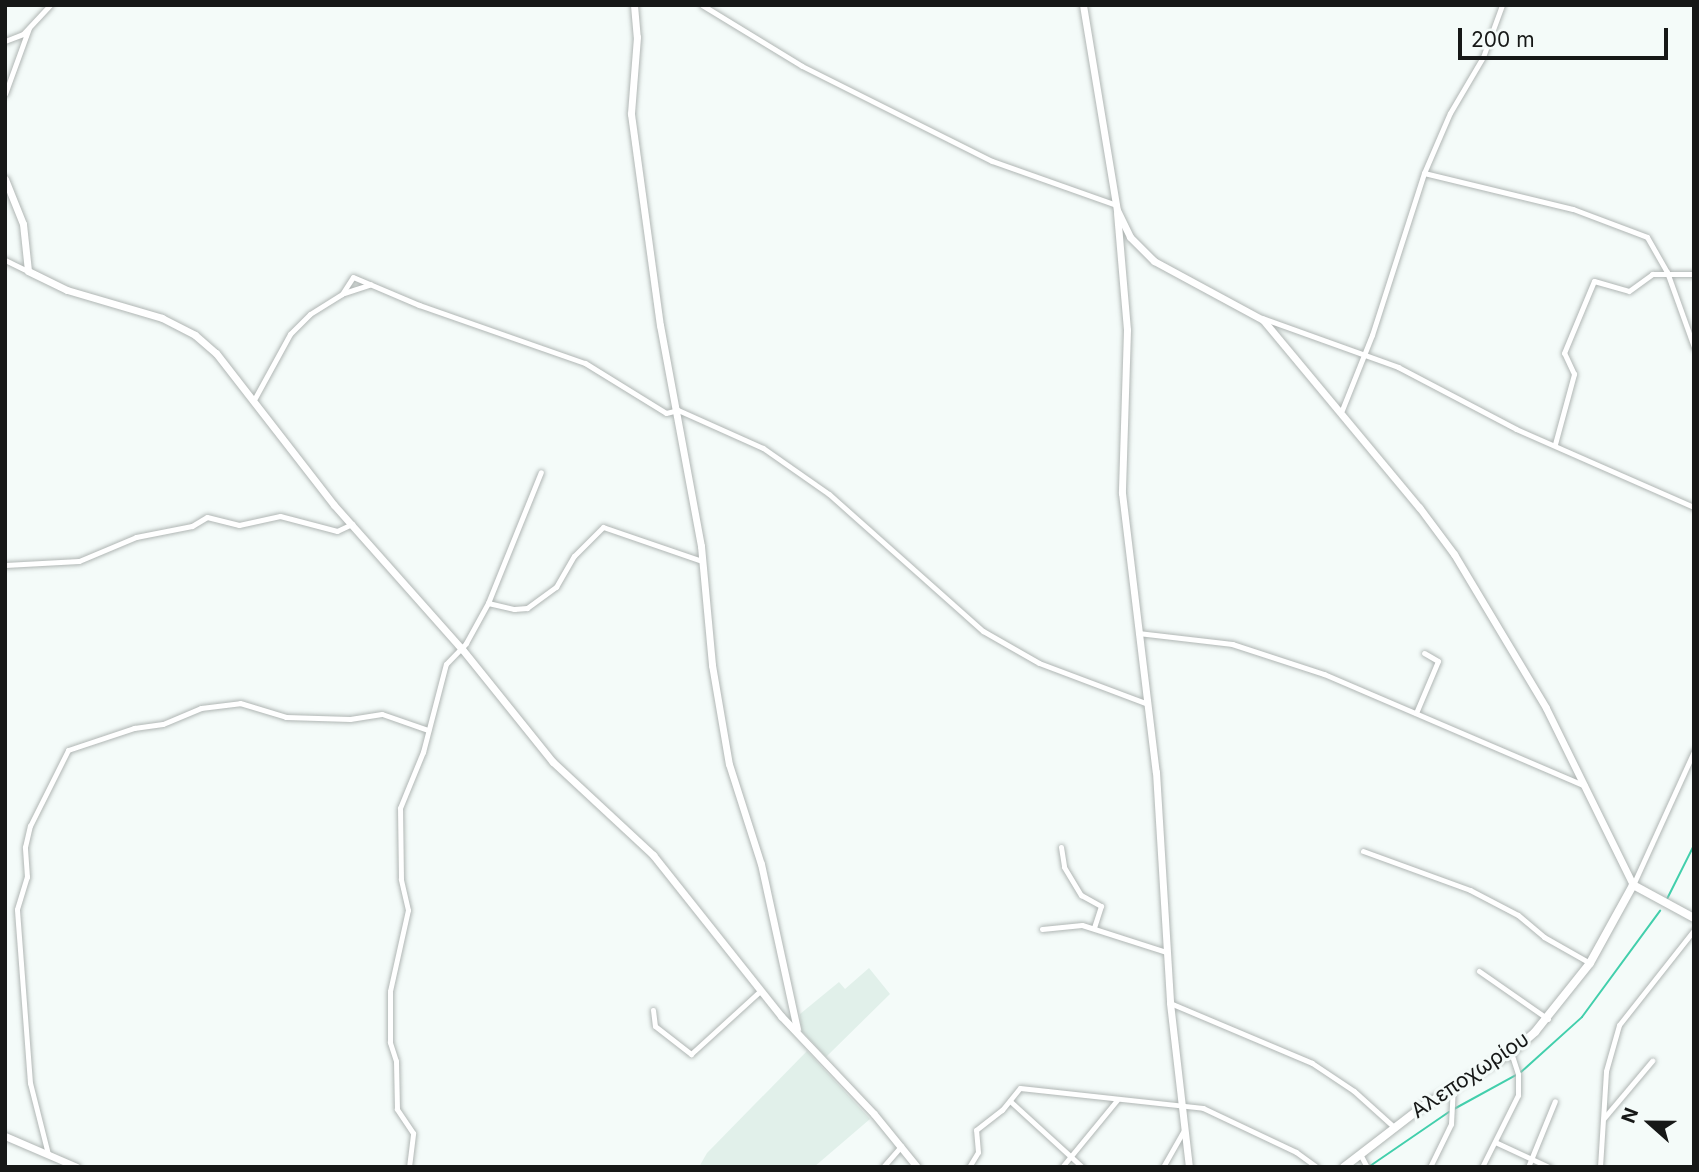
<!DOCTYPE html>
<html>
<head>
<meta charset="utf-8">
<style>
	body { margin:0 }
	#map { position:relative; width:1699px; height:1172px; overflow:hidden; background:#f4fbf9; font-family:Inter,sans-serif }
	div>[style] { position:absolute }
	[style*='--x'] { left:calc(var(--x)*1px); top:calc(var(--y)*1px); width:calc(var(--w)*1px); rotate:calc(var(--a)*1deg) }
	.built>* { inset:0; background:#e1f0ea }
	.stream>* { height:2px; margin:-1px; padding:0 1px; transform-origin:1px; border-radius:1px; background:#42cfac }
	.roads { filter:drop-shadow(0 0 2px #b0b6b4) drop-shadow(0 0 2px #b0b6b4) }
	.minor>* { height:5px; margin:-2.5px; padding:0 2.5px; transform-origin:2.5px; border-radius:2.5px; background:#fff }
	.tertiary>* { height:7px; margin:-3.5px; padding:0 3.5px; transform-origin:3.5px; border-radius:3.5px; background:#fff }
	.secondary>* { height:8px; margin:-4px; padding:0 4px; transform-origin:4px; border-radius:4px; background:#fff }
	span { translate:-50% -50%; white-space:nowrap; text-align:center; line-height:1.15; -webkit-text-stroke:6px #f4fbf9; paint-order:stroke }
	.street-label { font-size:21px; color:#161817 }
	.frame { position:absolute; inset:0; border:7px solid #161817; pointer-events:none }
	.north { position:absolute; left:1615px; top:1088px; width:70px; height:70px; -webkit-text-stroke:5px #f4fbf9; paint-order:stroke; rotate:291deg; font-size:19px; font-weight:700; line-height:28px; text-align:center; color:#161817 }
	.north::after { content:''; display:block; margin:auto; width:24px; height:32px; background:#161817; clip-path:polygon(50% 0,100% 100%,50% 72%,0 100%) }
	.scale { position:absolute; left:1458px; top:28px; width:210px; height:32px; box-sizing:border-box; border:4px solid #161817; border-top:0; padding-left:9px; font-size:21px; line-height:24px; white-space:nowrap; color:#161817; -webkit-text-stroke:5px #f4fbf9; paint-order:stroke }
</style>
</head>
<body>
<div id="map">
	<div class="built">
		<i style="clip-path:polygon(869px 968px,890px 994px,826px 1057px,801px 1030px,800px 1014px,839px 982px,845px 989px)"></i>
		<i style="clip-path:polygon(807px 1051px,870px 1119px,814px 1167px,699px 1167px,707px 1153px)"></i>
	</div>
	<div class="stream">
		<i style="--x:1667;--y:899;--w:60;--a:-63.4"></i>
		<i style="--x:1521;--y:1072;--w:82;--a:-42"></i>
		<i style="--x:1582;--y:1017;--w:132;--a:-53.7"></i>
		<i style="--x:1454;--y:1109;--w:71;--a:-28.7"></i>
		<i style="--x:1370;--y:1166;--w:96;--a:-34.4"></i>
	</div>
	<div class="roads">
		<div class="minor">
			<i style="--x:702;--y:5;--w:117;--a:31.4"></i>
			<i style="--x:802;--y:66;--w:212;--a:26.6"></i>
			<i style="--x:992;--y:161;--w:132;--a:19.5"></i>
			<i style="--x:5;--y:41;--w:19;--a:-21"></i>
			<i style="--x:23;--y:34;--w:40;--a:-47"></i>
			<i style="--x:5;--y:94;--w:70;--a:-70"></i>
			<i style="--x:1424;--y:173;--w:153;--a:13.6"></i>
			<i style="--x:1573;--y:209;--w:79;--a:20.7"></i>
			<i style="--x:1647;--y:237;--w:40;--a:60.3"></i>
			<i style="--x:1667;--y:272;--w:80;--a:70.2"></i>
			<i style="--x:5;--y:260;--w:25;--a:26"></i>
			<i style="--x:344;--y:293;--w:28;--a:-18"></i>
			<i style="--x:1262;--y:318;--w:145;--a:19.8"></i>
			<i style="--x:1398;--y:367;--w:133;--a:27.7"></i>
			<i style="--x:1516;--y:429;--w:194;--a:23.7"></i>
			<i style="--x:255;--y:398;--w:73;--a:-61.3"></i>
			<i style="--x:290;--y:334;--w:28;--a:-45"></i>
			<i style="--x:310;--y:314;--w:38;--a:-32"></i>
			<i style="--x:342;--y:294;--w:20;--a:-57"></i>
			<i style="--x:353;--y:277;--w:72;--a:23"></i>
			<i style="--x:419;--y:305;--w:176;--a:19.3"></i>
			<i style="--x:585;--y:363;--w:95;--a:31.7"></i>
			<i style="--x:666;--y:413;--w:12;--a:-14"></i>
			<i style="--x:678;--y:410;--w:93;--a:24.1"></i>
			<i style="--x:763;--y:448;--w:80;--a:34.9"></i>
			<i style="--x:829;--y:494;--w:206;--a:41.7"></i>
			<i style="--x:983;--y:631;--w:64;--a:29.7"></i>
			<i style="--x:1039;--y:663;--w:116;--a:20.6"></i>
			<i style="--x:1342;--y:410;--w:81;--a:-68.2"></i>
			<i style="--x:1372;--y:335;--w:170;--a:-72.2"></i>
			<i style="--x:1424;--y:173;--w:65;--a:-66.6"></i>
			<i style="--x:1450;--y:113;--w:65;--a:-59.5"></i>
			<i style="--x:1483;--y:57;--w:55;--a:-69.9"></i>
			<i style="--x:1555;--y:444;--w:73;--a:-74.8"></i>
			<i style="--x:1574;--y:374;--w:23;--a:-115"></i>
			<i style="--x:1564;--y:353;--w:78;--a:-67.4"></i>
			<i style="--x:1594;--y:281;--w:36;--a:16"></i>
			<i style="--x:1629;--y:291;--w:29;--a:-36"></i>
			<i style="--x:1652;--y:274;--w:42;--a:0"></i>
			<i style="--x:5;--y:565;--w:74;--a:-3.1"></i>
			<i style="--x:79;--y:561;--w:62;--a:-22.8"></i>
			<i style="--x:136;--y:537;--w:57;--a:-11.1"></i>
			<i style="--x:192;--y:526;--w:17;--a:-31"></i>
			<i style="--x:207;--y:517;--w:33;--a:14"></i>
			<i style="--x:239;--y:525;--w:42;--a:-12.4"></i>
			<i style="--x:280;--y:516;--w:59;--a:14.7"></i>
			<i style="--x:337;--y:531;--w:17;--a:-25"></i>
			<i style="--x:488;--y:603;--w:27;--a:13"></i>
			<i style="--x:514;--y:609;--w:13;--a:-4"></i>
			<i style="--x:527;--y:608;--w:36;--a:-36"></i>
			<i style="--x:556;--y:587;--w:36;--a:-60"></i>
			<i style="--x:574;--y:556;--w:41;--a:-45"></i>
			<i style="--x:603;--y:527;--w:105;--a:19"></i>
			<i style="--x:1138;--y:633;--w:95;--a:6.7"></i>
			<i style="--x:1232;--y:644;--w:97;--a:18.1"></i>
			<i style="--x:1324;--y:674;--w:284;--a:23.2"></i>
			<i style="--x:1416;--y:713;--w:56;--a:-67.1"></i>
			<i style="--x:1438;--y:661;--w:16;--a:-150"></i>
			<i style="--x:1061;--y:847;--w:20;--a:81"></i>
			<i style="--x:1064;--y:867;--w:33;--a:59"></i>
			<i style="--x:1081;--y:895;--w:23;--a:29"></i>
			<i style="--x:1101;--y:906;--w:23;--a:108"></i>
			<i style="--x:1363;--y:851;--w:114;--a:20"></i>
			<i style="--x:1470;--y:890;--w:54;--a:27.5"></i>
			<i style="--x:1518;--y:915;--w:34;--a:40"></i>
			<i style="--x:1544;--y:937;--w:53;--a:29.5"></i>
			<i style="--x:1633;--y:885;--w:147;--a:-65.5"></i>
			<i style="--x:1042;--y:929;--w:40;--a:-5.7"></i>
			<i style="--x:1082;--y:925;--w:88;--a:17.8"></i>
			<i style="--x:1479;--y:971;--w:84;--a:34.8"></i>
			<i style="--x:1170;--y:1003;--w:154;--a:22.9"></i>
			<i style="--x:1312;--y:1063;--w:50;--a:33.7"></i>
			<i style="--x:1354;--y:1091;--w:54;--a:42"></i>
			<i style="--x:653;--y:1010;--w:16;--a:83"></i>
			<i style="--x:655;--y:1026;--w:46;--a:37.9"></i>
			<i style="--x:691;--y:1054;--w:93;--a:-42.4"></i>
			<i style="--x:1010;--y:1101;--w:98;--a:42.5"></i>
			<i style="--x:1604;--y:1118;--w:75;--a:-49.9"></i>
			<i style="--x:1495;--y:1142;--w:60;--a:24.8"></i>
			<i style="--x:48;--y:1154;--w:73;--a:-104.2"></i>
			<i style="--x:30;--y:1083;--w:174;--a:-94.3"></i>
			<i style="--x:17;--y:909;--w:34;--a:-73"></i>
			<i style="--x:27;--y:877;--w:30;--a:-94"></i>
			<i style="--x:25;--y:847;--w:22;--a:-77"></i>
			<i style="--x:30;--y:826;--w:85;--a:-63.4"></i>
			<i style="--x:68;--y:750;--w:70;--a:-18.4"></i>
			<i style="--x:134;--y:728;--w:29;--a:-8"></i>
			<i style="--x:163;--y:724;--w:41;--a:-22.8"></i>
			<i style="--x:201;--y:708;--w:39;--a:-7"></i>
			<i style="--x:240;--y:703;--w:48;--a:16.9"></i>
			<i style="--x:286;--y:717;--w:64;--a:1.8"></i>
			<i style="--x:350;--y:719;--w:32;--a:-9"></i>
			<i style="--x:382;--y:714;--w:49;--a:19.2"></i>
			<i style="--x:1360;--y:1154;--w:15;--a:62"></i>
			<i style="--x:409;--y:1167;--w:34;--a:-83"></i>
			<i style="--x:413;--y:1133;--w:29;--a:-124"></i>
			<i style="--x:397;--y:1109;--w:48;--a:-91.2"></i>
			<i style="--x:396;--y:1061;--w:20;--a:-108"></i>
			<i style="--x:390;--y:1042;--w:51;--a:-90"></i>
			<i style="--x:390;--y:991;--w:83;--a:-77.5"></i>
			<i style="--x:408;--y:910;--w:32;--a:-103"></i>
			<i style="--x:401;--y:879;--w:71;--a:-90.8"></i>
			<i style="--x:400;--y:808;--w:61;--a:-67.7"></i>
			<i style="--x:423;--y:752;--w:91;--a:-75.4"></i>
			<i style="--x:446;--y:664;--w:29;--a:-46"></i>
			<i style="--x:466;--y:643;--w:46;--a:-61.2"></i>
			<i style="--x:488;--y:603;--w:141;--a:-68"></i>
			<i style="--x:883;--y:1167;--w:28;--a:-49"></i>
			<i style="--x:969;--y:1167;--w:17;--a:-59"></i>
			<i style="--x:978;--y:1152;--w:22;--a:-95"></i>
			<i style="--x:976;--y:1130;--w:33;--a:-38"></i>
			<i style="--x:1002;--y:1110;--w:28;--a:-51"></i>
			<i style="--x:1020;--y:1088;--w:184;--a:6.2"></i>
			<i style="--x:1203;--y:1108;--w:103;--a:25.3"></i>
			<i style="--x:1296;--y:1152;--w:26;--a:36"></i>
			<i style="--x:1062;--y:1167;--w:87;--a:-50.6"></i>
			<i style="--x:1163;--y:1167;--w:43;--a:-60.4"></i>
			<i style="--x:1430;--y:1167;--w:48;--a:-64"></i>
			<i style="--x:1451;--y:1124;--w:35;--a:-87"></i>
			<i style="--x:1482;--y:1167;--w:80;--a:-63.4"></i>
			<i style="--x:1518;--y:1095;--w:21;--a:-90"></i>
			<i style="--x:1518;--y:1074;--w:22;--a:-108"></i>
			<i style="--x:1528;--y:1167;--w:71;--a:-67.8"></i>
			<i style="--x:1600;--y:1167;--w:96;--a:-86.4"></i>
			<i style="--x:1606;--y:1071;--w:48;--a:-74.2"></i>
			<i style="--x:1619;--y:1025;--w:121;--a:-51.7"></i>
		</div>
		<div class="tertiary">
			<i style="--x:634;--y:5;--w:32;--a:85"></i>
			<i style="--x:637;--y:37;--w:77;--a:94.5"></i>
			<i style="--x:631;--y:114;--w:213;--a:82.2"></i>
			<i style="--x:660;--y:325;--w:225;--a:79.5"></i>
			<i style="--x:701;--y:546;--w:120;--a:84.7"></i>
			<i style="--x:712;--y:665;--w:100;--a:80.3"></i>
			<i style="--x:729;--y:764;--w:105;--a:72.3"></i>
			<i style="--x:761;--y:864;--w:169;--a:77.7"></i>
			<i style="--x:1083;--y:5;--w:208;--a:80.6"></i>
			<i style="--x:1117;--y:210;--w:30;--a:64"></i>
			<i style="--x:1130;--y:237;--w:34;--a:45"></i>
			<i style="--x:1154;--y:261;--w:124;--a:28.4"></i>
			<i style="--x:1263;--y:320;--w:244;--a:50.2"></i>
			<i style="--x:1419;--y:507;--w:59;--a:53.3"></i>
			<i style="--x:1454;--y:554;--w:179;--a:59.1"></i>
			<i style="--x:1546;--y:708;--w:197;--a:63.8"></i>
			<i style="--x:5;--y:179;--w:48;--a:68.2"></i>
			<i style="--x:23;--y:224;--w:47;--a:83.9"></i>
			<i style="--x:28;--y:271;--w:43;--a:26"></i>
			<i style="--x:67;--y:290;--w:99;--a:16.4"></i>
			<i style="--x:162;--y:318;--w:37;--a:27"></i>
			<i style="--x:195;--y:335;--w:28;--a:41"></i>
			<i style="--x:216;--y:353;--w:192;--a:52.2"></i>
			<i style="--x:334;--y:505;--w:193;--a:48.4"></i>
			<i style="--x:462;--y:649;--w:145;--a:51.2"></i>
			<i style="--x:553;--y:762;--w:137;--a:42.9"></i>
			<i style="--x:653;--y:855;--w:206;--a:51.5"></i>
			<i style="--x:781;--y:1016;--w:135;--a:46.5"></i>
			<i style="--x:874;--y:1114;--w:68;--a:50.9"></i>
			<i style="--x:1117;--y:213;--w:117;--a:85.1"></i>
			<i style="--x:1127;--y:330;--w:163;--a:91.8"></i>
			<i style="--x:1122;--y:493;--w:281;--a:83.1"></i>
			<i style="--x:1156;--y:772;--w:231;--a:86.5"></i>
			<i style="--x:1170;--y:1003;--w:165;--a:83.4"></i>
			<i style="--x:5;--y:1136;--w:78;--a:23.3"></i>
		</div>
		<div class="secondary">
			<i style="--x:1344;--y:1167;--w:98;--a:-37.6"></i>
			<i style="--x:1422;--y:1107;--w:104;--a:-31.2"></i>
			<i style="--x:1511;--y:1053;--w:32;--a:-41"></i>
			<i style="--x:1535;--y:1032;--w:88;--a:-51.4"></i>
			<i style="--x:1590;--y:963;--w:89;--a:-61.1"></i>
			<i style="--x:1633;--y:885;--w:69;--a:28.4"></i>
		</div>
	</div>
	<div class="street-label">
		<span style="left:1470px;top:1075px;rotate:-34deg">Αλεποχωρίου</span>
	</div>
	<div class="frame"></div>
	<div class="north">N</div>
	<div class="scale">200 m</div>
</div>
</body>
</html>
